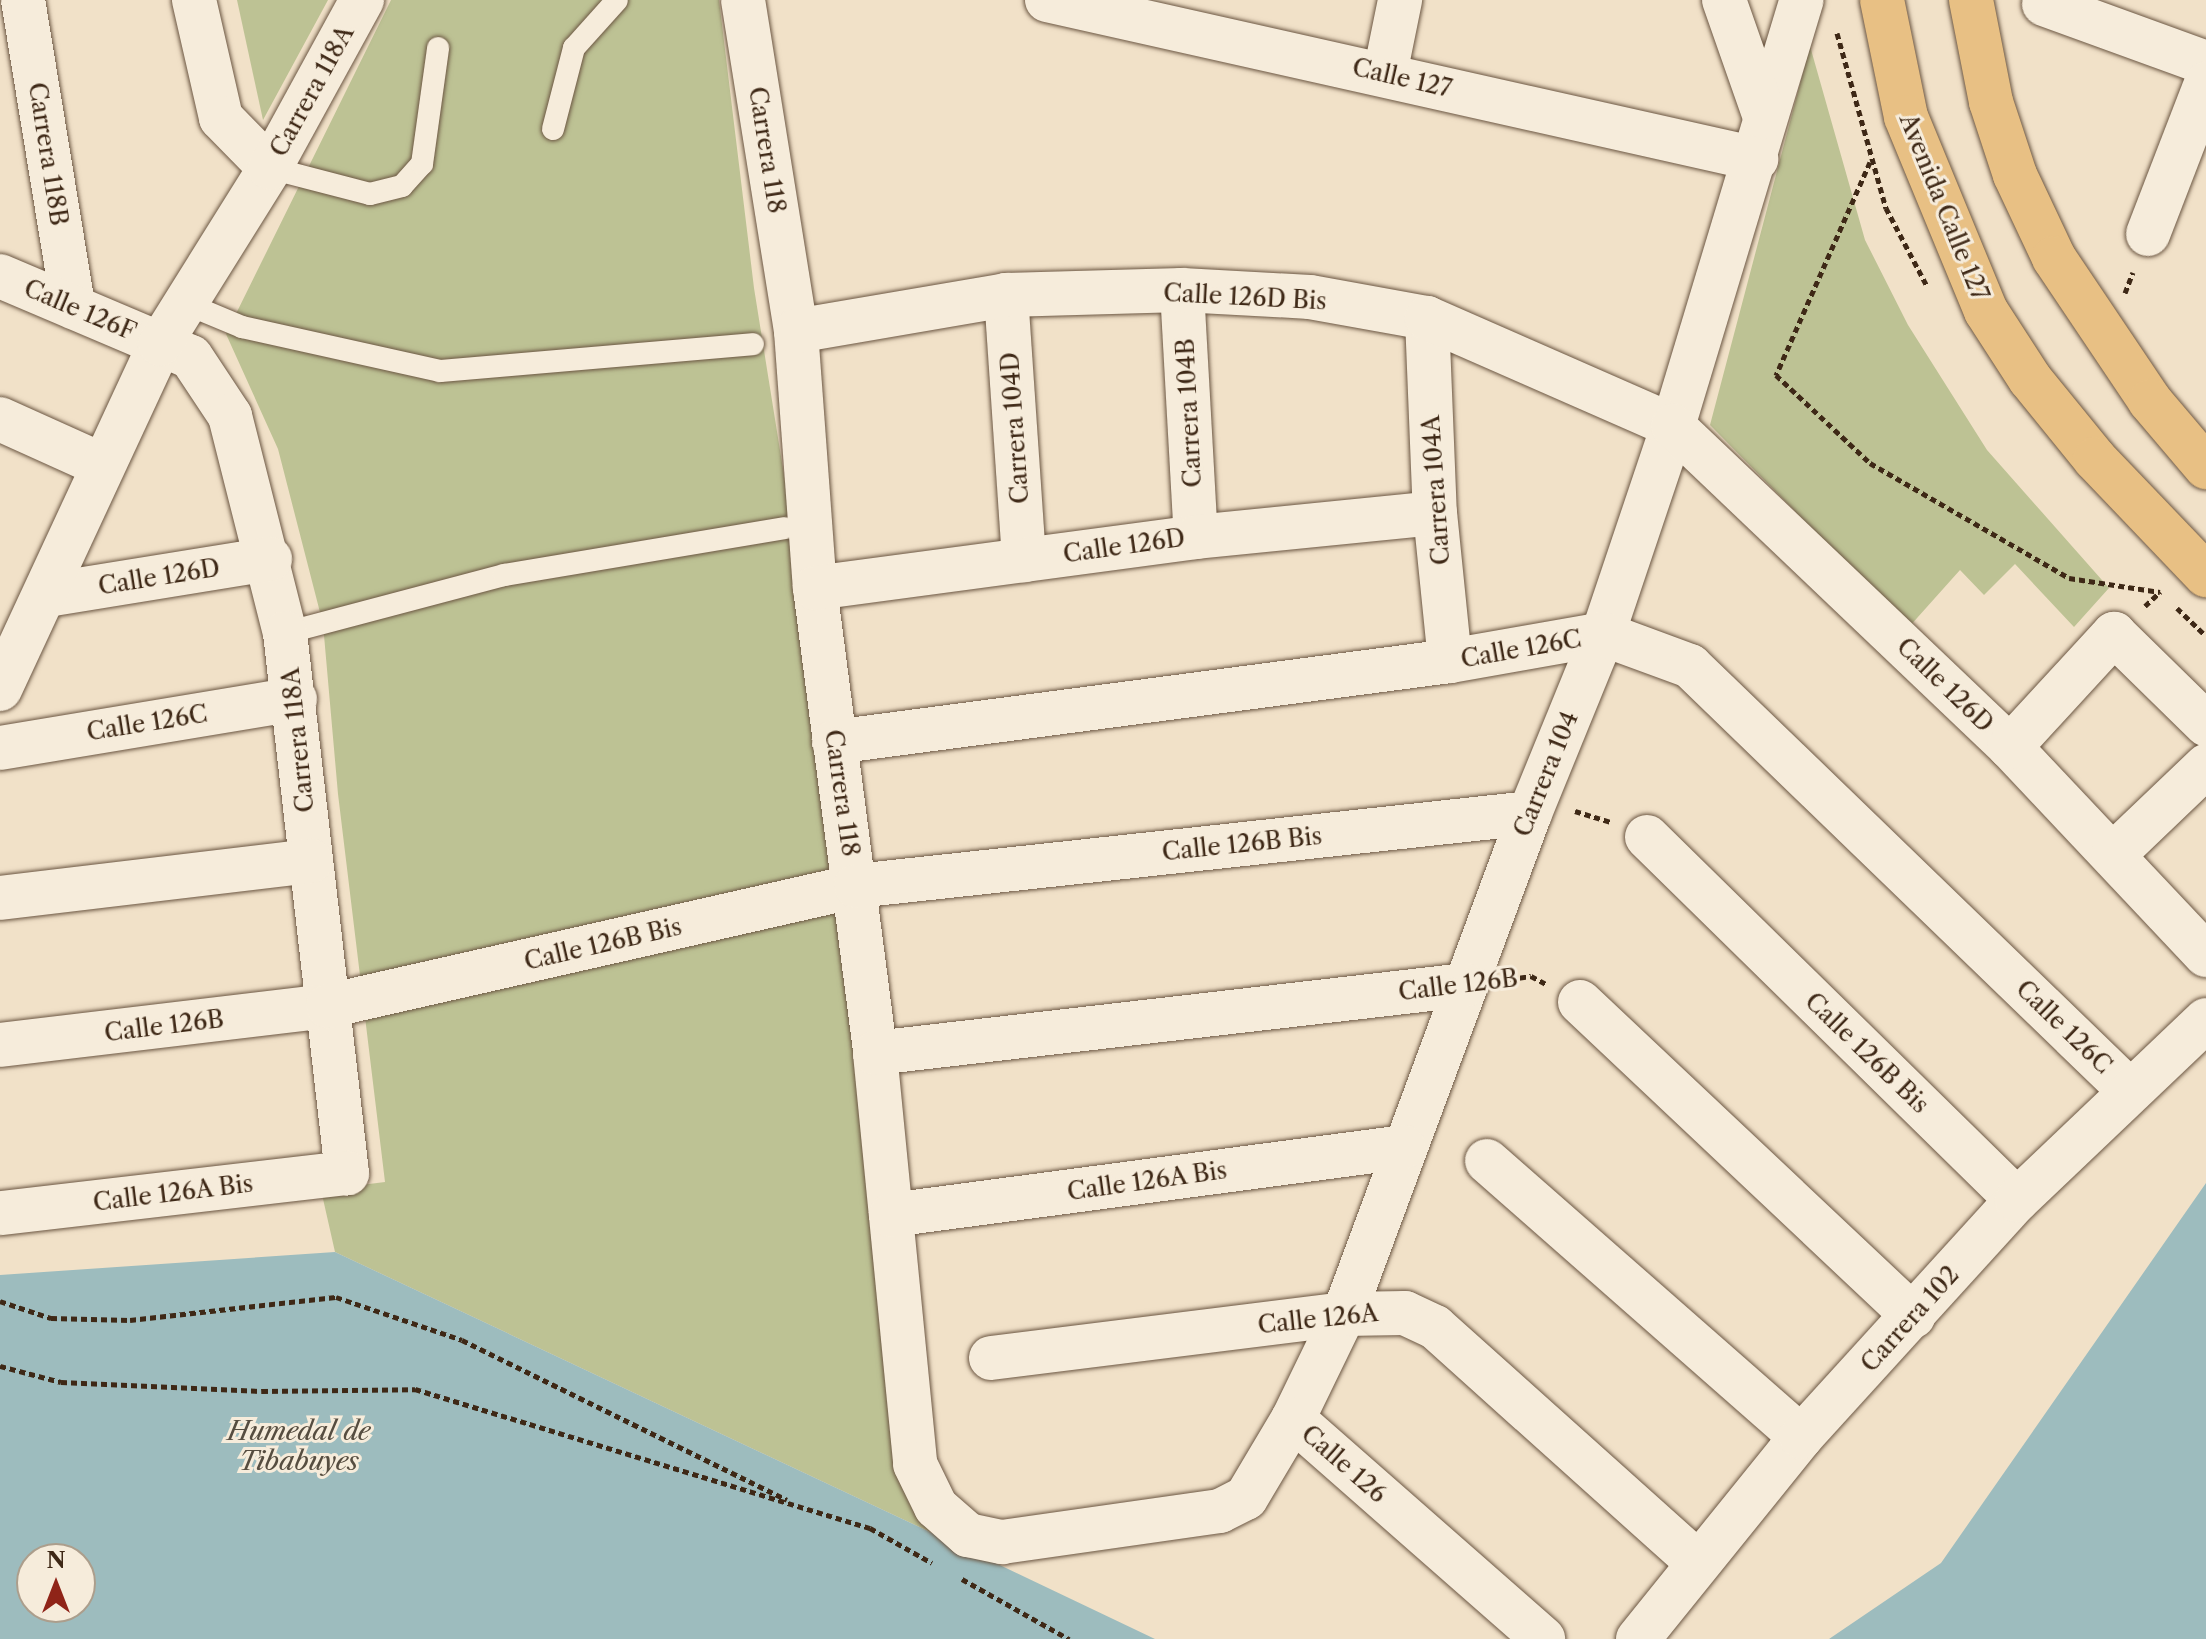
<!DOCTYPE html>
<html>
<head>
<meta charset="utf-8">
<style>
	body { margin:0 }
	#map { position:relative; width:2206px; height:1639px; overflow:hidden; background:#f1e1c8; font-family:"Libre Caslon Text",serif }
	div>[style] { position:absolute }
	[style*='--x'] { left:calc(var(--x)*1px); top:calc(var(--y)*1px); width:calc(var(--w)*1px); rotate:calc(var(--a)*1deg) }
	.green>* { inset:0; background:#bdc294 }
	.water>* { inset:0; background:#9dbcbe }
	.path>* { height:5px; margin-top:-2.5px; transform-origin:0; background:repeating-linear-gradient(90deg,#3e2816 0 6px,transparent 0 10px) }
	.roads { filter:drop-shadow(0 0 2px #6b5642) drop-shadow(0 0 2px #6b5642) }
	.service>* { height:22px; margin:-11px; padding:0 11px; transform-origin:11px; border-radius:11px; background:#f6ecdb }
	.minor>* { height:44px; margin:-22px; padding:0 22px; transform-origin:22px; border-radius:22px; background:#f6ecdb }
	.primary>* { height:44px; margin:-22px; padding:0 22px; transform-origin:22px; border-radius:22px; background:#e8c084 }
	span { translate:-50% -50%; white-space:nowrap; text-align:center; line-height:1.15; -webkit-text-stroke:6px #f6ecdb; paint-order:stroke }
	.street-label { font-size:24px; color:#3e2816 }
	.water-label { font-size:26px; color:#564d40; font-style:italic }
	.north { position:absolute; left:16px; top:1543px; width:80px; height:80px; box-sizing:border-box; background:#f6ecdb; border:2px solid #ac9e8c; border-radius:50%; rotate:0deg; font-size:22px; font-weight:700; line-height:32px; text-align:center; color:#3e2816 }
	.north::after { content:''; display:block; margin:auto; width:28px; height:36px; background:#8f2418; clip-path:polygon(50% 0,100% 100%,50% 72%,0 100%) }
</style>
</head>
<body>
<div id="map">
	<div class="green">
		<i style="clip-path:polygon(237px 0,328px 0,263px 120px)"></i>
		<i style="clip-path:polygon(391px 0,719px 0,754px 288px,816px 675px,908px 1468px,981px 1556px,335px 1252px,321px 1190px,385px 1182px,338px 794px,323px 624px,278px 449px,226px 334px)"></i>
		<i style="clip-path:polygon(1810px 46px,1865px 240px,1908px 325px,1987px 450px,2109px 588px,2074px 627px,2015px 564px,1984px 595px,1960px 570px,1909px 627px,1710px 425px)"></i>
	</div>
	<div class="water">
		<i style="clip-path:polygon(2206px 1183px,2206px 1639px,1829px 1639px,1941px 1563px)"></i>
		<i style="clip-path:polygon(evenodd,335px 1252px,981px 1556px,1155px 1639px,0 1639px,0 1275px,335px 1252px,32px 1559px,80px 1559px,80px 1607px,32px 1607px,32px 1559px)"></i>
	</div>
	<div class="path">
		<i style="--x:1837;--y:33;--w:182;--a:74.4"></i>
		<i style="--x:1886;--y:208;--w:88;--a:62.3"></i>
		<i style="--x:1870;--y:162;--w:233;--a:113.8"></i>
		<i style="--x:1776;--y:375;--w:129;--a:43.1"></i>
		<i style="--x:1870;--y:463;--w:230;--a:30"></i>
		<i style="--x:2069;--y:578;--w:92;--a:8.7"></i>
		<i style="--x:2125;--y:293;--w:22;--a:-69"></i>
		<i style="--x:2145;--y:606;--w:21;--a:-43"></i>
		<i style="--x:2177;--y:608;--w:40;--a:44"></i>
		<i style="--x:1575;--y:811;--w:37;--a:17"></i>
		<i style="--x:1510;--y:979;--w:21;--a:-8"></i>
		<i style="--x:1531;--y:976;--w:17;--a:28"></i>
		<i style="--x:0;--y:1301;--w:54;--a:18.4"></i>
		<i style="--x:51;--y:1318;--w:79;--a:1.5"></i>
		<i style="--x:130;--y:1320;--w:207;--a:-6.4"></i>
		<i style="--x:336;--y:1297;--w:133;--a:18.8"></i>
		<i style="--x:462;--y:1340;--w:362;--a:26.2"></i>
		<i style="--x:0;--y:1366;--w:63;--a:14.7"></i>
		<i style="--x:61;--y:1382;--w:201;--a:2.6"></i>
		<i style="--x:262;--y:1391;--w:153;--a:-0.7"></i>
		<i style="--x:415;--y:1389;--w:476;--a:17"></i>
		<i style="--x:870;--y:1528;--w:71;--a:29.4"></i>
		<i style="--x:962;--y:1579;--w:123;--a:29.3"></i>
	</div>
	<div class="roads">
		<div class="service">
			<i style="--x:553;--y:129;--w:84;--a:-75.5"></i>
			<i style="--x:574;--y:48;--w:64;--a:-48.1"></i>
			<i style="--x:270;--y:168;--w:103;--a:14.6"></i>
			<i style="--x:370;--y:194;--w:33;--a:-14"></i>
			<i style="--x:402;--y:186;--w:30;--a:-48"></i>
			<i style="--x:422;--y:164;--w:117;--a:-82.1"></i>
			<i style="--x:187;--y:304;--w:60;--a:22.7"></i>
			<i style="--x:242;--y:327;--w:203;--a:12.5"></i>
			<i style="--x:440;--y:371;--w:314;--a:-4.9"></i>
			<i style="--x:285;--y:633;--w:227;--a:-14.8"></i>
			<i style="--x:504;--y:575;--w:284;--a:-9.5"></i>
		</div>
		<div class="minor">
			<i style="--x:23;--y:0;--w:311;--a:80.7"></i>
			<i style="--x:194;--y:0;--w:121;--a:77.1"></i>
			<i style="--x:221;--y:118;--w:70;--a:45.6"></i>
			<i style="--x:743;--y:0;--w:335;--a:80.9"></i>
			<i style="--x:796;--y:331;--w:258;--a:85.8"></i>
			<i style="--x:815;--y:588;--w:469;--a:82.6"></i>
			<i style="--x:875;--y:1053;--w:413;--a:84.4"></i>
			<i style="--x:915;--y:1464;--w:48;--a:64"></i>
			<i style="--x:936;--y:1507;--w:43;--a:41.2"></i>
			<i style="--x:968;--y:1535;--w:35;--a:12"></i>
			<i style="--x:1002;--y:1542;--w:220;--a:-8.1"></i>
			<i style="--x:1220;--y:1511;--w:29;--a:-27"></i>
			<i style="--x:1246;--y:1498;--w:92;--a:-59.3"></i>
			<i style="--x:1293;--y:1419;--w:117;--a:-64.1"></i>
			<i style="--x:1344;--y:1314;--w:534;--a:-69.63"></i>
			<i style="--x:1530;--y:813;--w:193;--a:-67.8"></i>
			<i style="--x:1603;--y:634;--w:219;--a:-71.4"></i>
			<i style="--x:1673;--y:426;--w:445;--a:-73.2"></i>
			<i style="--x:1047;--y:0;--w:727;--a:12.64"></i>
			<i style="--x:1724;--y:0;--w:124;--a:70.7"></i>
			<i style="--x:2044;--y:4;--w:172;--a:20"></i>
			<i style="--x:1385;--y:74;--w:76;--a:-78.5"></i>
			<i style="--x:2148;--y:234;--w:161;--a:-68.9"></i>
			<i style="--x:0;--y:276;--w:207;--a:23"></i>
			<i style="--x:191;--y:357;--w:71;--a:56.5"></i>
			<i style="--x:230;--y:416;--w:224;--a:75.8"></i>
			<i style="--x:285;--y:633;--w:544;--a:83.45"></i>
			<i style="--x:347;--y:1173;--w:349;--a:173.4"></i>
			<i style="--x:1182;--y:290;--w:247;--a:86.8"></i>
			<i style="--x:1006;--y:295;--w:266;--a:86.1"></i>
			<i style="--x:1427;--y:318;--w:195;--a:87.7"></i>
			<i style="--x:1435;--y:513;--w:149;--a:84.2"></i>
			<i style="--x:796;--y:331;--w:213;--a:-9.7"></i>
			<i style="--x:1006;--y:295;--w:176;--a:-1.6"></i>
			<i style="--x:1182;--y:290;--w:128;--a:3.1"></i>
			<i style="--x:1310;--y:297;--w:119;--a:10.2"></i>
			<i style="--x:1427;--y:318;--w:269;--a:23.7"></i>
			<i style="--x:1673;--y:426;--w:465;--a:43.6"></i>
			<i style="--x:2010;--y:747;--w:286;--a:46.7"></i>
			<i style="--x:0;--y:419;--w:112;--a:24.3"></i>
			<i style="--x:815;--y:588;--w:384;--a:-7.6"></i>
			<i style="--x:1196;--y:537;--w:240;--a:-5.7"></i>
			<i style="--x:47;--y:595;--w:226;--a:-9.2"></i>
			<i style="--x:0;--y:689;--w:380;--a:-65.1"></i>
			<i style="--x:160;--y:344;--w:208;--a:-58"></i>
			<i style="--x:270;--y:168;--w:192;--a:-61.3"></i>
			<i style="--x:834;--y:742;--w:621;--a:-7.49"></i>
			<i style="--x:1450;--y:661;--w:155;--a:-10"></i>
			<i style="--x:1603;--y:634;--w:93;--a:20.2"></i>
			<i style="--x:1690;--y:666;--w:612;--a:44.01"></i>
			<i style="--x:2010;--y:747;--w:154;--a:-47.4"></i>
			<i style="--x:2114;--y:634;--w:129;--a:44.4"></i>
			<i style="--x:0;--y:748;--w:299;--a:-9.4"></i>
			<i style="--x:1647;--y:837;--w:518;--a:44.45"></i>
			<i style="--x:2113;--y:855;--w:129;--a:-43.7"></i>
			<i style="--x:0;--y:898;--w:313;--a:-6.8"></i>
			<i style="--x:1580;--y:1002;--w:458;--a:43.3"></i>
			<i style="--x:0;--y:1045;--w:330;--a:-6.8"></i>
			<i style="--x:328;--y:1006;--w:541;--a:-12.8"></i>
			<i style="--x:856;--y:886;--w:678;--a:-6.18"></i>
			<i style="--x:875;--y:1053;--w:594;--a:-6.57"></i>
			<i style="--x:1487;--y:1161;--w:418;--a:41.3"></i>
			<i style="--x:891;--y:1215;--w:517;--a:-7.55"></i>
			<i style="--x:991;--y:1358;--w:356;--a:-7.1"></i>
			<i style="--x:1344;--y:1314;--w:61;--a:-0.9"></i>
			<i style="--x:1405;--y:1313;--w:33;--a:25"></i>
			<i style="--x:1435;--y:1327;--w:353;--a:41.9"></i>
			<i style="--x:1293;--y:1419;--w:333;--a:41.3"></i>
			<i style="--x:1638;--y:1639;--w:260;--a:-51.1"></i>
			<i style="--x:1801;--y:1437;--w:321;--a:-47.7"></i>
			<i style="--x:2017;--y:1200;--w:261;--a:-43.6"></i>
		</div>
		<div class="primary">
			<i style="--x:1882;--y:0;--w:119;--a:78.4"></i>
			<i style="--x:1906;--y:117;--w:210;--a:67.6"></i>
			<i style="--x:1986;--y:311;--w:81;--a:57.1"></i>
			<i style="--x:2030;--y:379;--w:103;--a:50.9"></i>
			<i style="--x:2095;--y:459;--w:161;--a:46.3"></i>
			<i style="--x:1971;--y:0;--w:104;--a:78.9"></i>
			<i style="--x:1991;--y:102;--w:77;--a:71.8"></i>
			<i style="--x:2015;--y:175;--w:92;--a:64.8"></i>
			<i style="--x:2054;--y:258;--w:172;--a:56.1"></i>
			<i style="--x:2150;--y:401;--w:87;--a:49.7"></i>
		</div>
	</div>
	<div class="street-label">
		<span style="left:1402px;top:78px;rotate:13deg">Calle 127</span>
		<span style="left:312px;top:91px;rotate:-61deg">Carrera 118A</span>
		<span style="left:767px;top:150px;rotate:81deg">Carrera 118</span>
		<span style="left:48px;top:154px;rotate:81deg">Carrera 118B</span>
		<span style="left:1944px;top:207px;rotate:68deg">Avenida Calle 127</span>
		<span style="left:1245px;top:297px;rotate:3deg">Calle 126D Bis</span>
		<span style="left:80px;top:310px;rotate:23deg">Calle 126F</span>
		<span style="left:1189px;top:413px;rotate:-93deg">Carrera 104B</span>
		<span style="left:1015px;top:428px;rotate:-94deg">Carrera 104D</span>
		<span style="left:1436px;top:490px;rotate:-94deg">Carrera 104A</span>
		<span style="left:1124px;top:546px;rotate:-8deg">Calle 126D</span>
		<span style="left:159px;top:577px;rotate:-9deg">Calle 126D</span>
		<span style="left:1521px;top:649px;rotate:-10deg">Calle 126C</span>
		<span style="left:1945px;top:685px;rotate:44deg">Calle 126D</span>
		<span style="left:147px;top:723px;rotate:-9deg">Calle 126C</span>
		<span style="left:298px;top:740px;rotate:-96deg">Carrera 118A</span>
		<span style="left:1546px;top:774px;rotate:-68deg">Carrera 104</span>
		<span style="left:842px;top:793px;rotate:82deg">Carrera 118</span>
		<span style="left:1242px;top:844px;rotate:-6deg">Calle 126B Bis</span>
		<span style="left:603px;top:944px;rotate:-13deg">Calle 126B Bis</span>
		<span style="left:1458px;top:985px;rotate:-7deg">Calle 126B</span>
		<span style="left:164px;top:1026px;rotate:-7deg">Calle 126B</span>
		<span style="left:2064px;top:1027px;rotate:44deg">Calle 126C</span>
		<span style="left:1867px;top:1053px;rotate:44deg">Calle 126B Bis</span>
		<span style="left:1147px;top:1181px;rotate:-8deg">Calle 126A Bis</span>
		<span style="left:173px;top:1193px;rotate:-7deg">Calle 126A Bis</span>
		<span style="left:1318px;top:1319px;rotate:-6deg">Calle 126A</span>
		<span style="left:1910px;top:1319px;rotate:-48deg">Carrera 102</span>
		<span style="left:1344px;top:1464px;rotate:41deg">Calle 126</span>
	</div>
	<div class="water-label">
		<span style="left:299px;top:1447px">Humedal de<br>Tibabuyes</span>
	</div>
	<div class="north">N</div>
</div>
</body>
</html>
